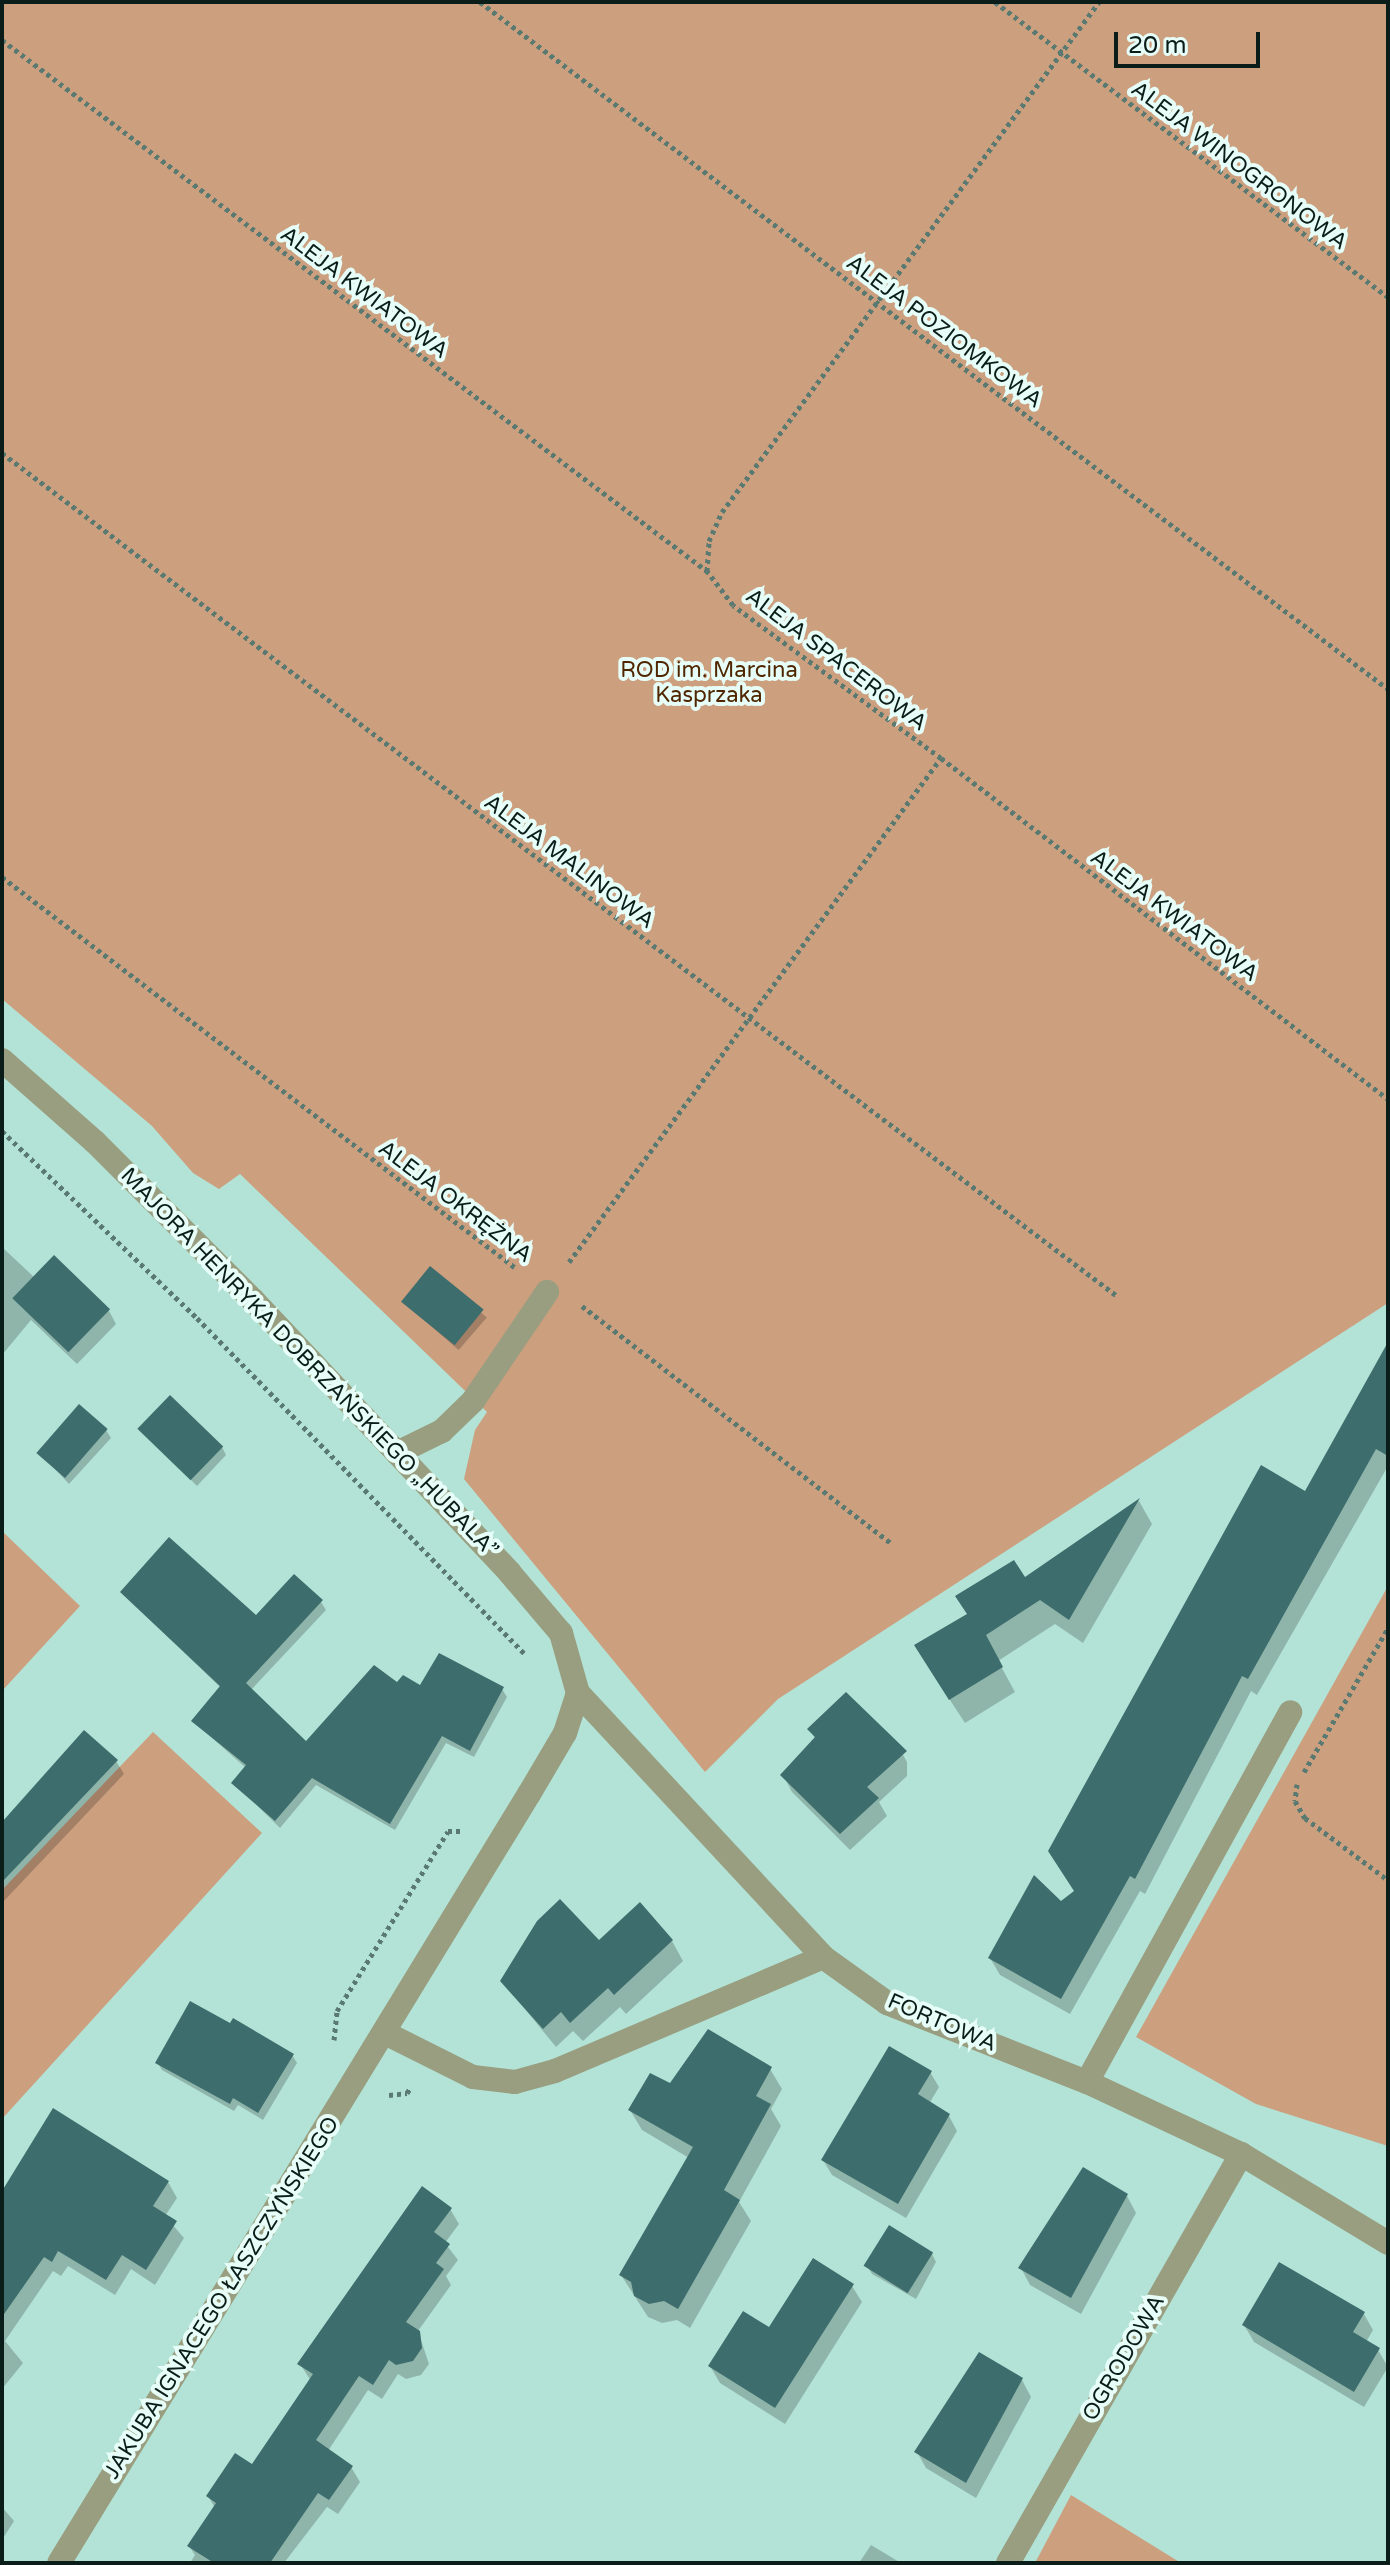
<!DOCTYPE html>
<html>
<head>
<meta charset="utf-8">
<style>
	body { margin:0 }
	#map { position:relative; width:1390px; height:2565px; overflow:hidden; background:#b3e3d6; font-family:"Varela Round",sans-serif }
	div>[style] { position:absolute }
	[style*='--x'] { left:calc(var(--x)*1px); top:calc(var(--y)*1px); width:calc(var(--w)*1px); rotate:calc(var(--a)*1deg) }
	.green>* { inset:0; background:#cc9f7f }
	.shadow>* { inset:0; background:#0003; transform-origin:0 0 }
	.building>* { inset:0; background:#3d6d6d; transform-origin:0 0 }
	.path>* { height:5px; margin-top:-2.5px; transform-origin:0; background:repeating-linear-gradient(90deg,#5a7a71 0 4px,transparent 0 8px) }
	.minor>* { height:24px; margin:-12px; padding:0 12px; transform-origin:12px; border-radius:12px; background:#989e7f }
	span { translate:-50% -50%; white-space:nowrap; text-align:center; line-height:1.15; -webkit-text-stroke:8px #e7fef8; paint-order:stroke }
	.street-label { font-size:22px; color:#0b1d19 }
	.park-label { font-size:22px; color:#4f2600 }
	.frame { position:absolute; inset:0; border:4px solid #0b1d19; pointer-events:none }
	.scale { position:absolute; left:1114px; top:32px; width:146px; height:36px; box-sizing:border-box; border:4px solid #0b1d19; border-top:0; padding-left:10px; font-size:24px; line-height:28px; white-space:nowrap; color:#0b1d19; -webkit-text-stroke:6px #e7fef8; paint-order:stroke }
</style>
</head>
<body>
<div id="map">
	<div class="green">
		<i style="clip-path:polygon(2px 2px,1388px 2px,1388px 1303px,778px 1699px,705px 1772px,464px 1479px,475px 1430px,487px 1412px,240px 1174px,219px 1189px,193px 1173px,152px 1126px,2px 999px)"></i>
		<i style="clip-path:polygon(2px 1531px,80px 1606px,2px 1691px)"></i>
		<i style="clip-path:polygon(1388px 1586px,1388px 2146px,1256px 2104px,1136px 2037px)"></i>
		<i style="clip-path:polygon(153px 1732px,262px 1833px,2px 2119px,2px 1890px)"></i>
		<i style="clip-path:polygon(1071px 2495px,1181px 2563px,1035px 2563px)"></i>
	</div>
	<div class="shadow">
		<i style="clip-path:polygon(2px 1247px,35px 1278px,109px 1311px,116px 1324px,77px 1364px,31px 1320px,2px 1355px)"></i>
		<i style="left:431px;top:1269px;width:74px;height:43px;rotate:41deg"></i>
		<i style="clip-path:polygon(1388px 1362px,1388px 1466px,1257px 1695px,1251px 1691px,1145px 1894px,1140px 1891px,1070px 2014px,1000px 1975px,990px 1958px,1075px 1892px,1306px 1494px)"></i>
		<i style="clip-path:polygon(140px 1429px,222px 1447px,226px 1455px,197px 1486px)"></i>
		<i style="clip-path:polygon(106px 1430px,111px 1438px,69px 1484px,40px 1453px)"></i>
		<i style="clip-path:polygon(1139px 1501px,1152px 1524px,1083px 1643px,1055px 1624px,998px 1661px,1015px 1692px,965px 1723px,931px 1671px,1024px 1579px)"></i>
		<i style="clip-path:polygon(122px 1593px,256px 1618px,321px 1602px,326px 1610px,251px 1690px,306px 1744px,397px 1684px,502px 1689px,507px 1697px,474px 1757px,446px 1743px,395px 1830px,316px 1785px,280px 1828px,234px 1783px,246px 1768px,193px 1721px,221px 1688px)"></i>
		<i style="clip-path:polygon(810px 1730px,897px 1744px,907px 1762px,907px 1776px,879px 1802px,887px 1816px,850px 1850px,792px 1792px,783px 1775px,816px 1740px)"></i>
		<i style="clip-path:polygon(116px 1761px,124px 1774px,2px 1903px,2px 1825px)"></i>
		<i style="clip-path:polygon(672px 1941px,683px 1961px,626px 2014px,620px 2007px,583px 2041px,573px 2031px,556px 2047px,502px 1981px,599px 1943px)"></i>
		<i style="clip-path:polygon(292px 2055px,297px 2063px,263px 2120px,238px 2105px,234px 2111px,162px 2070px,157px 2062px)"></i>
		<i style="clip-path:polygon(770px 2069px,782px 2089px,771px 2109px,781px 2126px,739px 2202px,751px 2221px,690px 2328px,677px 2320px,662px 2323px,648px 2317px,621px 2275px,689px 2158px,642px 2130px,630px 2110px,671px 2086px)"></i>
		<i style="clip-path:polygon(930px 2072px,939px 2087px,929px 2104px,949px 2116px,957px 2131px,906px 2218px,832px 2175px,823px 2160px)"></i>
		<i style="clip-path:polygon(168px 2182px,177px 2198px,165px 2216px,184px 2238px,155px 2285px,131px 2269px,115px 2295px,68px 2266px,61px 2276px,53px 2271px,5px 2341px,23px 2363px,2px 2389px,2px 2194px)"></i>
		<i style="clip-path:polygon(1127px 2196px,1136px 2213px,1081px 2314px,1030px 2285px,1021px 2268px)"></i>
		<i style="clip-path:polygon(450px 2209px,459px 2224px,445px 2243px,458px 2260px,446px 2276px,451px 2285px,418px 2331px,429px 2364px,421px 2375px,406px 2379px,398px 2374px,382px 2399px,368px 2390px,328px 2451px,351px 2467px,360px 2482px,338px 2514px,327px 2507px,284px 2563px,190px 2563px,195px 2555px,189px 2546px,215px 2508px,208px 2496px,252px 2467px,311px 2381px,300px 2364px)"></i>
		<i style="clip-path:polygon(932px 2254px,936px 2262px,916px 2299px,872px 2274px,867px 2266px)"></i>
		<i style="clip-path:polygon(852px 2286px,862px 2302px,785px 2424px,720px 2383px,710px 2366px)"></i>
		<i style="clip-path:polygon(1364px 2314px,1373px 2330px,1366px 2342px,1378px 2350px,1388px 2367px,1364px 2407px,1254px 2342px,1244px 2325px)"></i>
		<i style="clip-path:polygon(1022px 2380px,1031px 2397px,976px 2498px,926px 2468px,917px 2452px)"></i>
		<i style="clip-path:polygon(2px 2507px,14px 2521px,2px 2540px)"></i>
		<i style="clip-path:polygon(871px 2545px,901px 2563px,859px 2563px)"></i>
	</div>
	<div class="building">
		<i style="left:54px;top:1255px;width:78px;height:60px;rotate:44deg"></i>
		<i style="left:430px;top:1266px;width:69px;height:46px;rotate:39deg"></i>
		<i style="clip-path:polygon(1388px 1342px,1388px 1456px,1376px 1449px,1248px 1679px,1242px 1676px,1135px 1879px,1130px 1876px,1061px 1999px,988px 1958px,1034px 1875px,1061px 1901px,1074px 1891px,1048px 1851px,1261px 1465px,1305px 1491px)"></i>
		<i style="left:170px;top:1395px;width:74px;height:47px;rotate:44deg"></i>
		<i style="left:79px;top:1404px;width:38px;height:65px;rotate:41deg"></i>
		<i style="clip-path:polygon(1140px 1498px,1069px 1620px,1040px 1600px,986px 1635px,1003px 1667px,949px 1700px,914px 1645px,967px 1614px,955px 1596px,1014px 1560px,1025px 1577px)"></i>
		<i style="clip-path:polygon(169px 1537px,256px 1615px,294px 1574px,323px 1600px,246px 1683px,306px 1741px,374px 1665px,397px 1682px,403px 1675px,420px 1685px,439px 1653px,504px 1687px,470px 1751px,442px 1736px,390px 1824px,312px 1778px,275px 1821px,231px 1783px,246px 1765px,191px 1721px,220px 1686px,120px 1592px)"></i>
		<i style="clip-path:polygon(846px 1692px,907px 1751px,867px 1787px,879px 1798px,840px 1834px,780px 1775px,815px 1737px,807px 1729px)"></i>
		<i style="clip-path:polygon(84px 1730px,118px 1760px,2px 1882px,2px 1822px)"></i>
		<i style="clip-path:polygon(560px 1899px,599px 1940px,640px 1902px,673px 1940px,614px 1995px,608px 1988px,570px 2023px,561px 2012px,543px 2029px,500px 1981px,537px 1921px)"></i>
		<i style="clip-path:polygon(190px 2001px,230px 2023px,233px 2018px,294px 2054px,258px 2113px,233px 2098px,230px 2104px,155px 2063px)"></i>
		<i style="clip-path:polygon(708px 2029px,772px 2067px,756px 2096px,771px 2104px,724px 2190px,740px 2200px,678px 2309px,664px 2301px,649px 2304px,634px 2296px,631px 2282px,619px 2275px,693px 2147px,628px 2110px,650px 2073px,670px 2083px)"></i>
		<i style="clip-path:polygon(889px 2046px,932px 2071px,918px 2094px,950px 2114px,898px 2204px,821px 2160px)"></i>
		<i style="clip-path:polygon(53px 2108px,169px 2181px,153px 2206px,177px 2221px,146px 2270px,122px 2255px,106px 2280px,58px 2251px,52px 2262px,44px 2257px,2px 2317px,2px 2191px)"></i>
		<i style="clip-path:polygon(1083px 2167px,1128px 2194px,1071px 2298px,1018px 2268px)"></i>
		<i style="clip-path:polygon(422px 2186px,452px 2208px,434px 2232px,450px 2244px,436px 2263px,444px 2269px,406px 2322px,420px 2331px,422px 2348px,413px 2361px,396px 2365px,389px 2360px,373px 2385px,359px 2376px,316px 2440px,353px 2466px,329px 2500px,318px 2493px,270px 2563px,214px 2563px,187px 2546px,216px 2503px,206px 2496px,235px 2453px,252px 2464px,313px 2374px,297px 2364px)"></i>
		<i style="left:889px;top:2225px;width:52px;height:48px;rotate:32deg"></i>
		<i style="clip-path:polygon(813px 2258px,854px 2284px,775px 2408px,708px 2366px,743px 2311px,769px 2327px)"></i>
		<i style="clip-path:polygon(1279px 2262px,1365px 2312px,1353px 2332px,1380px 2348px,1354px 2392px,1242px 2325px)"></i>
		<i style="clip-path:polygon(979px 2352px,1023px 2378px,966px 2483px,914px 2452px)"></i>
	</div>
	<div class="path">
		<i style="--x:480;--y:2;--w:1139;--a:37.11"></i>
		<i style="--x:995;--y:2;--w:491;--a:36.9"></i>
		<i style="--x:2;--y:40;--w:883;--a:36.99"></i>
		<i style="--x:2;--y:453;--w:1398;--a:37.09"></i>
		<i style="--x:941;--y:758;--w:562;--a:37.34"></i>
		<i style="--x:2;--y:877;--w:647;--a:37.28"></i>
		<i style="--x:2;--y:1131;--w:270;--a:43.8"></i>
		<i style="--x:197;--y:1318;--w:470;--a:45.7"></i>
		<i style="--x:569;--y:1262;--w:626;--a:-53.57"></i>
		<i style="--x:941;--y:758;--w:258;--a:-143.7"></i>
		<i style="--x:733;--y:605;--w:43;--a:-127.4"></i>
		<i style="--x:707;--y:571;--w:30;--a:-86"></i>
		<i style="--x:709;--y:541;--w:32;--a:-66"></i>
		<i style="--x:722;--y:512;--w:634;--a:-53.53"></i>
		<i style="--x:582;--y:1306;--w:391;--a:37.5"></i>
		<i style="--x:1304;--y:1772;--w:167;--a:-59.7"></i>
		<i style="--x:1297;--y:1784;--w:17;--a:97"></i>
		<i style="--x:1295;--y:1801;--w:20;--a:60"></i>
		<i style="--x:1305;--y:1818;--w:104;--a:36.8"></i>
		<i style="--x:334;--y:2040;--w:29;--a:-84"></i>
		<i style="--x:337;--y:2011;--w:211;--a:-58.3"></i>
		<i style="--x:448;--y:1831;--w:14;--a:0"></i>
		<i style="--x:389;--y:2095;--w:18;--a:-6"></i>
		<i style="--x:407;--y:2093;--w:7;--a:-56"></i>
	</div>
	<div class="minor">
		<i style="--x:2;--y:1060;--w:124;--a:41.4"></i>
		<i style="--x:95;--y:1142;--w:223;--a:45"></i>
		<i style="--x:253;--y:1300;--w:374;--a:46.7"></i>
		<i style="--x:509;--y:1572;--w:80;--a:49.6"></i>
		<i style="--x:561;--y:1633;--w:62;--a:74.2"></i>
		<i style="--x:578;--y:1693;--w:42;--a:108"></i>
		<i style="--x:565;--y:1733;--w:71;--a:120.5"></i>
		<i style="--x:529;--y:1794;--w:901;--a:121.43"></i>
		<i style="--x:397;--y:1453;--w:50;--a:-26.1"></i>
		<i style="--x:442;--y:1431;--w:43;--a:-44.1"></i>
		<i style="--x:473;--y:1401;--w:132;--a:-55.8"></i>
		<i style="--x:578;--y:1693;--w:360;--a:47.1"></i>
		<i style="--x:823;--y:1957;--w:79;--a:35.7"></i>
		<i style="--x:887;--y:2003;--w:215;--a:21.6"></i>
		<i style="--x:1087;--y:2082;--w:170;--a:25.1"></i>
		<i style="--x:1241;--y:2154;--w:172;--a:31.2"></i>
		<i style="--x:385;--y:2033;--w:98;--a:26.6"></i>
		<i style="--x:473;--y:2077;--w:42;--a:6.8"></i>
		<i style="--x:515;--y:2082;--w:41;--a:-15.4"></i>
		<i style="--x:555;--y:2071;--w:291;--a:-23"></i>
		<i style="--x:1087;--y:2082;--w:422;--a:-61.2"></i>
		<i style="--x:1008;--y:2563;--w:471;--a:-60.3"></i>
	</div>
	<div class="street-label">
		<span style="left:1239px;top:166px;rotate:37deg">ALEJA WINOGRONOWA</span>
		<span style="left:364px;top:293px;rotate:37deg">ALEJA KWIATOWA</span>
		<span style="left:944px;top:332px;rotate:37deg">ALEJA POZIOMKOWA</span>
		<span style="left:836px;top:660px;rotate:37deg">ALEJA SPACEROWA</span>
		<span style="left:569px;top:862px;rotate:37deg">ALEJA MALINOWA</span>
		<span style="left:1174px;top:916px;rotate:37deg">ALEJA KWIATOWA</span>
		<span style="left:455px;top:1202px;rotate:37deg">ALEJA OKRĘŻNA</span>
		<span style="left:309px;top:1363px;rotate:46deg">MAJORA HENRYKA DOBRZAŃSKIEGO „HUBALA”</span>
		<span style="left:942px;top:2023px;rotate:23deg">FORTOWA</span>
		<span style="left:222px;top:2298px;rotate:-58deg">JAKUBA IGNACEGO ŁASZCZYŃSKIEGO</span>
		<span style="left:1124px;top:2358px;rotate:-60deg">OGRODOWA</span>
	</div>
	<div class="park-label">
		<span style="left:709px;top:683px">ROD im. Marcina<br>Kasprzaka</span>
	</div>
	<div class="frame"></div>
	<div class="scale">20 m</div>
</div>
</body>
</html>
